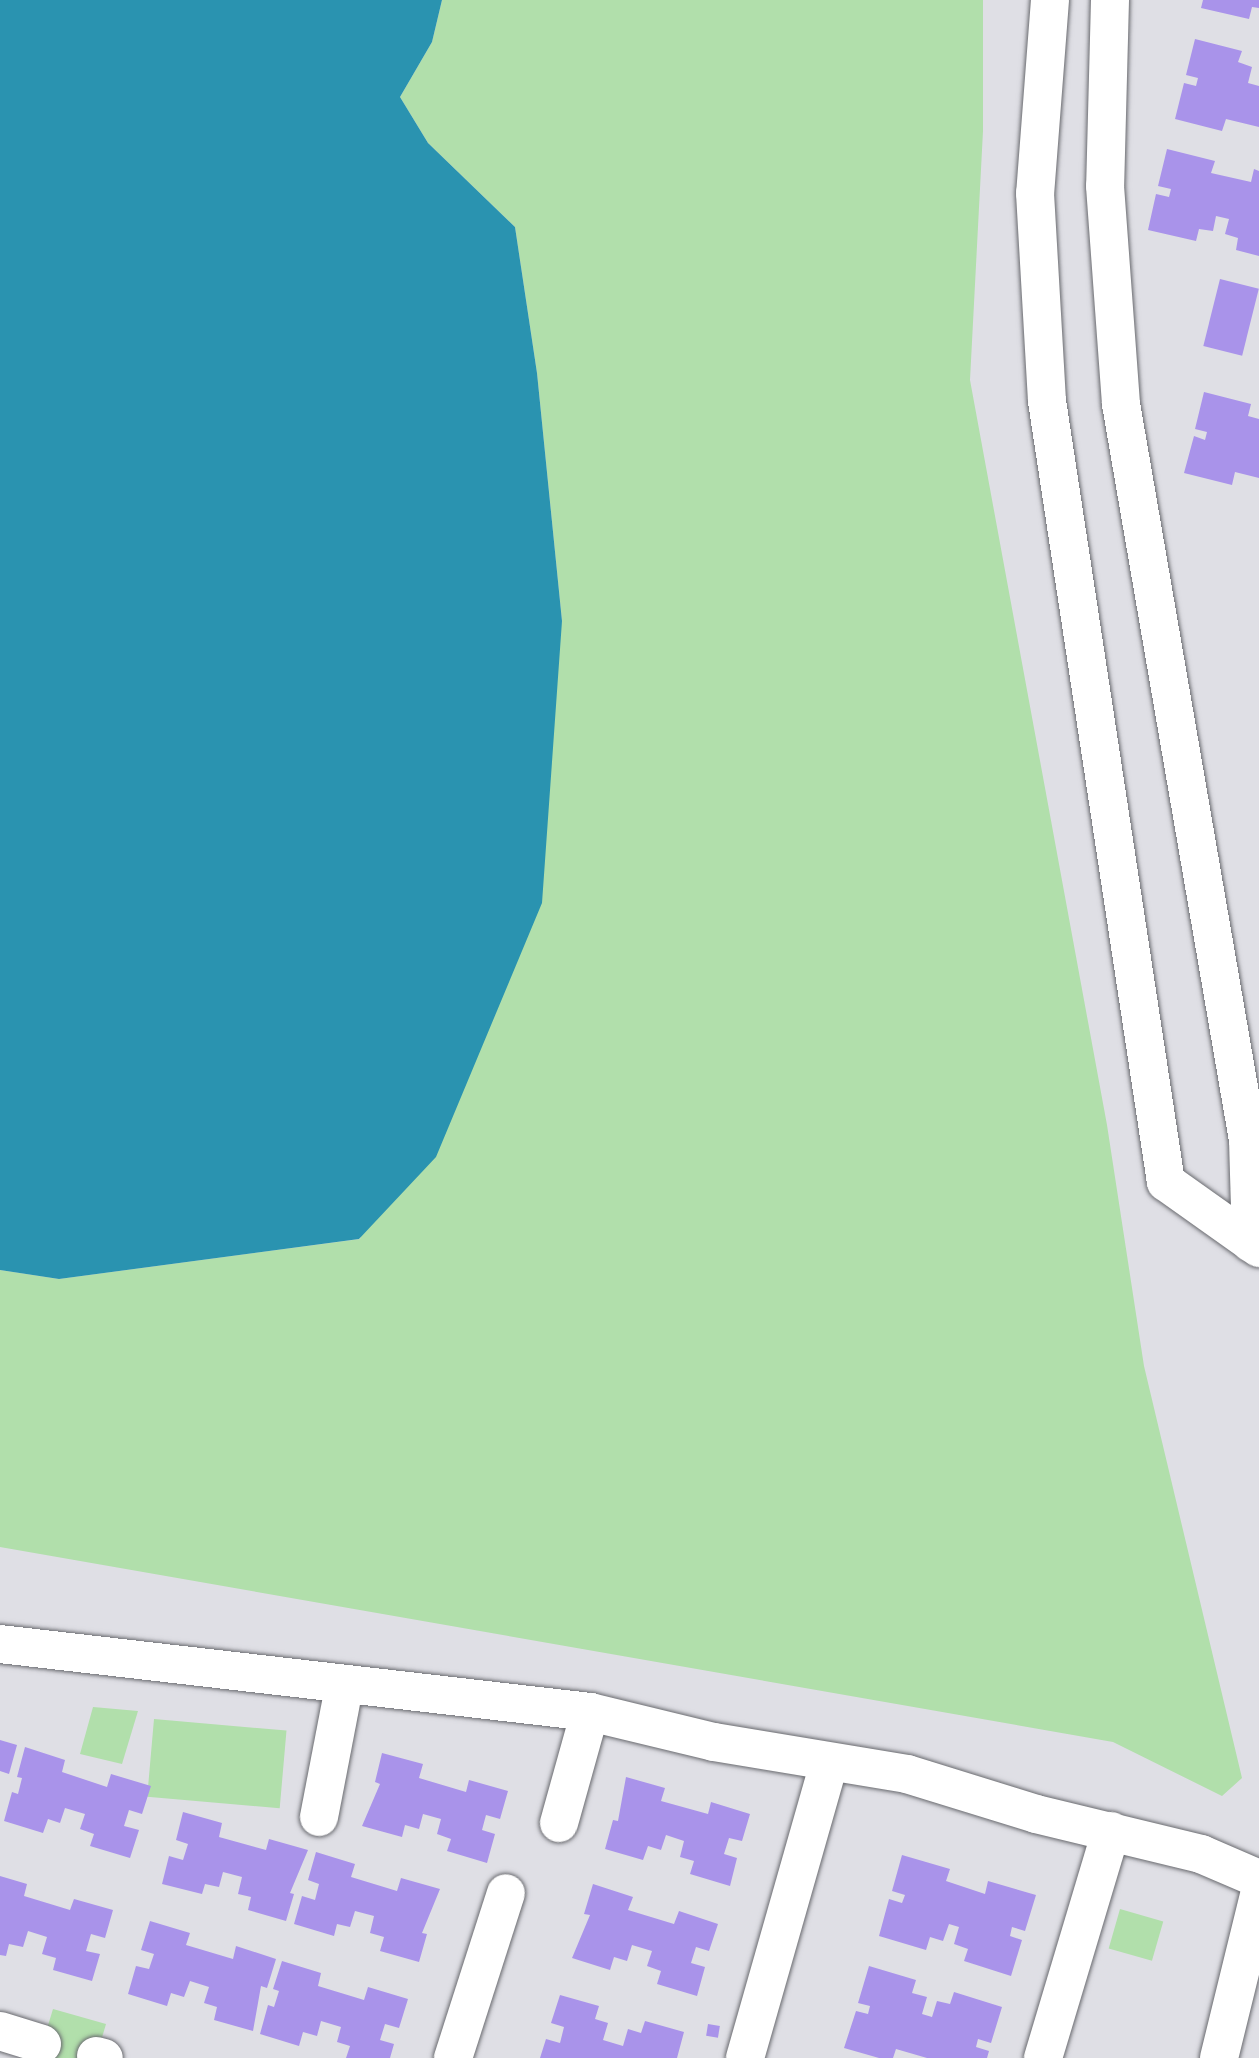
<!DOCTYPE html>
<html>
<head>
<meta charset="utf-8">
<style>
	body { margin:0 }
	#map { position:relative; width:1259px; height:2058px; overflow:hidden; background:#dfdfe5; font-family:"Golos Text",sans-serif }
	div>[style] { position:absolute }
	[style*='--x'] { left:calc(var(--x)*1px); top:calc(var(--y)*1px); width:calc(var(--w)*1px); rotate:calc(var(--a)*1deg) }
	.green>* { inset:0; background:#b1dfab; transform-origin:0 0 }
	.water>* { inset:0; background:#2a93b0 }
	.building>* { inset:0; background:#a993ea; transform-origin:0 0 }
	.roads { filter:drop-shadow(0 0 2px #696a6f) drop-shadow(0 0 2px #696a6f) }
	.minor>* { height:38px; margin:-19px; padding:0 19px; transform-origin:19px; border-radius:19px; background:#fff }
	span { translate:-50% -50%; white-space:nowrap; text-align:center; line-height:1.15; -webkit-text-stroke:6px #dfdfe5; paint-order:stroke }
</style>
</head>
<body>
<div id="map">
	<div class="green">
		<i style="clip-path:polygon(442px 0,983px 0,983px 131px,970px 380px,1107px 1125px,1144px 1366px,1242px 1778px,1222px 1796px,1113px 1742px,0 1547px,0 1270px,59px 1279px,360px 1239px,562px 621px,537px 373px,515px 227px,428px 143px,400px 97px,432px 42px)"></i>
		<i style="clip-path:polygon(93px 1707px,138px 1711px,122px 1764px,80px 1754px)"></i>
		<i style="left:154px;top:1719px;width:133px;height:78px;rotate:5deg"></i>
		<i style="left:1120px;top:1909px;width:45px;height:41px;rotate:16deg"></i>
		<i style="clip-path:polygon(53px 2009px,106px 2024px,96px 2058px,38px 2058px)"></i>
	</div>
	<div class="water">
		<i style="clip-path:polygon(0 0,442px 0,432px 42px,400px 97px,428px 143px,515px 227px,537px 373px,562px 621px,542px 903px,436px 1157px,359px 1239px,59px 1279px,0 1270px)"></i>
	</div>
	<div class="building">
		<i style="clip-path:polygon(1203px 0,1259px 0,1259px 8px,1252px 7px,1249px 19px,1201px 8px)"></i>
		<i style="clip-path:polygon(1195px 39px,1242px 51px,1238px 62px,1252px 67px,1248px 83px,1259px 86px,1259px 127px,1226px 119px,1222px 131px,1175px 119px,1184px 83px,1196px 86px,1198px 78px,1186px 75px)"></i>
		<i style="clip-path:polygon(1167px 149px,1215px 161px,1211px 173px,1251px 182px,1254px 169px,1259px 171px,1259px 256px,1236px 250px,1238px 238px,1225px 234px,1229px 219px,1216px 216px,1213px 231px,1199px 229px,1196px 241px,1148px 230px,1156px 194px,1169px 197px,1171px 189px,1158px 186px)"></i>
		<i style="left:1220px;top:279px;width:40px;height:69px;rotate:14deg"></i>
		<i style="clip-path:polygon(1204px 392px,1251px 404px,1248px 416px,1259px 419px,1259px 478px,1235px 472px,1232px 485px,1184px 473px,1194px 436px,1205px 440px,1207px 432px,1195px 429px)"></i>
		<i style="clip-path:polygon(0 1740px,17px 1745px,9px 1774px,0 1771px)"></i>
		<i style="clip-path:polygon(25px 1747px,65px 1760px,62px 1772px,107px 1787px,111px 1774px,151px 1786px,142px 1814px,129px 1810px,124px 1826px,139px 1830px,130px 1858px,90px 1846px,94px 1834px,80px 1829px,85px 1814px,65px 1808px,60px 1823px,48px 1819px,43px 1833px,4px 1821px,12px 1792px,18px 1794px,22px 1778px,17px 1777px)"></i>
		<i style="clip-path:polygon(382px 1753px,423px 1764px,419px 1778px,466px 1792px,469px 1780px,508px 1791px,500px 1819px,486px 1815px,482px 1830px,495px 1834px,487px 1863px,447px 1851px,451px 1839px,437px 1834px,441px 1819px,423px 1814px,419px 1829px,405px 1825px,402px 1837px,362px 1826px,380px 1784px,375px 1782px)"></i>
		<i style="clip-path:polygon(626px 1777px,665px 1788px,661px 1801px,708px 1814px,711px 1802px,750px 1814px,742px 1841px,729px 1838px,724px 1854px,737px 1858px,730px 1886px,690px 1874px,694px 1861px,680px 1857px,684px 1841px,666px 1835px,661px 1850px,648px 1846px,643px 1860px,605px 1849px,613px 1820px,618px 1821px)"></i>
		<i style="clip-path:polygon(183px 1812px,222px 1823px,219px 1837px,266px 1850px,269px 1839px,308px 1850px,290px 1893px,294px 1894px,286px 1921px,248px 1910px,251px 1897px,238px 1894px,242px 1877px,223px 1872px,219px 1887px,205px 1884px,202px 1894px,162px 1884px,169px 1856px,183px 1860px,188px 1844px,176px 1840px)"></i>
		<i style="clip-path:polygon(316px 1852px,355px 1864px,351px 1877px,397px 1891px,401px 1878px,440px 1889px,422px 1933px,427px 1934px,419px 1962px,380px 1951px,384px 1937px,370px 1933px,374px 1916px,355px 1911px,350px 1927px,337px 1924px,334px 1936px,294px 1924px,302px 1896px,315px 1900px,319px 1884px,308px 1880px)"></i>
		<i style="clip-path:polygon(902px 1855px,950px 1869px,946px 1881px,985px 1894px,988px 1881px,1036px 1895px,1025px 1931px,1012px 1927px,1010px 1936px,1022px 1940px,1011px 1976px,964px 1961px,968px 1949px,954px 1944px,959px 1927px,949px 1924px,943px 1941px,930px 1937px,926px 1950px,879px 1936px,889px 1899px,902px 1903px,905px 1895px,892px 1891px)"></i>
		<i style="clip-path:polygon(0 1876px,27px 1884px,24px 1896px,70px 1910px,74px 1899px,113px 1910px,105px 1938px,91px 1934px,86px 1951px,100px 1954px,92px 1981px,53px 1970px,56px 1958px,42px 1954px,47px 1937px,28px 1931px,23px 1947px,9px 1944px,6px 1956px,0 1955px)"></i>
		<i style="clip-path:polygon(593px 1884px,633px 1897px,628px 1910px,674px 1924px,679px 1911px,718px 1924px,709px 1951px,696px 1947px,691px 1963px,705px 1967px,697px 1996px,657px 1984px,661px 1971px,647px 1966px,652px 1951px,632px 1945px,627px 1961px,614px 1957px,610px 1970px,572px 1958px,590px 1915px,584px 1914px)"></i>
		<i style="clip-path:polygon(150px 1921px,190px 1933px,186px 1945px,233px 1959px,236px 1946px,276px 1959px,267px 1988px,261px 1986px,253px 2031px,214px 2020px,217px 2007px,204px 2003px,209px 1987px,190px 1981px,184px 1997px,171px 1993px,167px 2006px,128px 1994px,136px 1966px,149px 1969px,154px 1954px,141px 1950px)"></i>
		<i style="clip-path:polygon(282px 1961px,321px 1973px,318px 1986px,364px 2000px,368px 1987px,408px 1999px,399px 2028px,385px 2024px,380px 2040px,394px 2044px,390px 2058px,346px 2058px,350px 2046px,337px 2042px,341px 2027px,321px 2021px,317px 2036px,303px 2032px,299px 2046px,260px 2034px,268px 2005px,274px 2007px,279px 1991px,273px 1989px)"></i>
		<i style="clip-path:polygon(869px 1966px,916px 1980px,912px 1993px,927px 1997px,922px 2014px,932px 2017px,937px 2001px,950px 2004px,954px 1992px,1002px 2007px,991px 2043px,978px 2039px,976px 2047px,989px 2051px,987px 2058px,927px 2058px,896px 2049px,893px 2058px,879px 2058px,844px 2048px,856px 2011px,868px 2014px,870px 2006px,858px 2003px)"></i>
		<i style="clip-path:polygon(560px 1995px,599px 2006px,595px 2019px,608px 2023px,603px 2040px,623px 2046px,628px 2029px,641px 2033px,645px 2021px,684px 2032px,677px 2058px,540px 2058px,546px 2039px,560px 2043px,564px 2027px,551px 2023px)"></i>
		<i style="left:708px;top:2024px;width:12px;height:12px;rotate:9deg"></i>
	</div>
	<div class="roads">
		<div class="minor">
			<i style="--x:1050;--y:0;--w:194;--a:94.4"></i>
			<i style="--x:1035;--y:193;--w:208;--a:86.7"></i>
			<i style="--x:1047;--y:401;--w:790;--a:81.34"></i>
			<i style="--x:1166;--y:1182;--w:114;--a:35.4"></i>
			<i style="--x:1110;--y:0;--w:186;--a:91.5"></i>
			<i style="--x:1105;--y:186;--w:219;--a:85.8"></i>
			<i style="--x:1121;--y:404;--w:747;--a:80.21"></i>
			<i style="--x:1248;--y:1140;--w:103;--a:88.3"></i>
			<i style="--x:0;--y:1644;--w:594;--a:6.57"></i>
			<i style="--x:590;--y:1712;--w:128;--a:13.6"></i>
			<i style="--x:714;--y:1742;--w:196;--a:9.4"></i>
			<i style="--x:907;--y:1774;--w:135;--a:17.2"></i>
			<i style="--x:1036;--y:1814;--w:170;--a:13.6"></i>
			<i style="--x:1201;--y:1854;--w:63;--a:23.3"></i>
			<i style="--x:319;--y:1817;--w:132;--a:-79.1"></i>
			<i style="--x:559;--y:1823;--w:115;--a:-74.4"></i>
			<i style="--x:0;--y:2031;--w:44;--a:17.2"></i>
			<i style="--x:96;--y:2056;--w:8;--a:14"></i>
			<i style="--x:453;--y:2058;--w:173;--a:-72.2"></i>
			<i style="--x:745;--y:2058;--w:306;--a:-74.1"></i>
			<i style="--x:1043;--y:2058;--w:237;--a:-73.3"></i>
			<i style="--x:1219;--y:2058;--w:168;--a:-76.2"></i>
		</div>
	</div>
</div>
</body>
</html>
